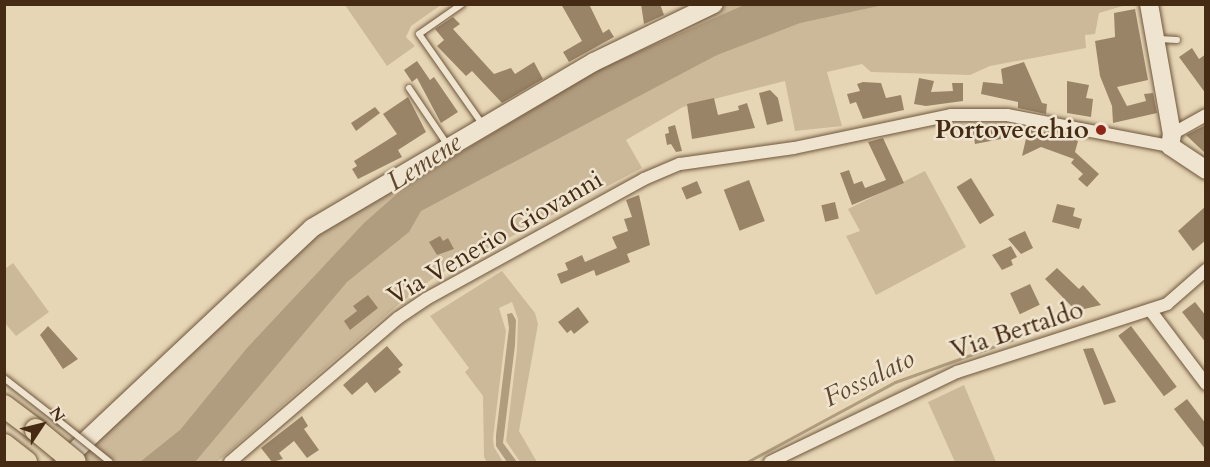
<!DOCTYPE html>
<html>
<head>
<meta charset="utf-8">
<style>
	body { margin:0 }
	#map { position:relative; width:1210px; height:467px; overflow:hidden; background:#e7d6b5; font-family:Cardo,serif }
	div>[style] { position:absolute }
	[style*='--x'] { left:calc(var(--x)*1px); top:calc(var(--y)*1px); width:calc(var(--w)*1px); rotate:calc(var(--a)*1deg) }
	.green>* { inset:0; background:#ccb99a }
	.water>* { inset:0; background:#b09c7e }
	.stream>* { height:3px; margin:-1.5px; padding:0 1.5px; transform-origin:1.5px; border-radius:1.5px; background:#b09c7e }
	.building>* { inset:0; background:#9a8468; transform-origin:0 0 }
	.roads { filter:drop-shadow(0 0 2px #6e563c) drop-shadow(0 0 2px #6e563c) }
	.lane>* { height:6px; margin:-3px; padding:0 3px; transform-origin:3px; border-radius:3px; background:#efe4cf }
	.street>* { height:12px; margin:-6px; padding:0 6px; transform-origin:6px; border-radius:6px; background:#efe4cf }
	.secondary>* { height:18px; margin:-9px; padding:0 9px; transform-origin:9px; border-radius:9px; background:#efe4cf }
	.highway>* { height:22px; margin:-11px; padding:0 11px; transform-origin:11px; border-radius:11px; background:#e7d6b5 }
	.bridges { filter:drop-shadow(0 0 2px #6e563c) drop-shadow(0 0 2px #6e563c) }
	.lane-bridge>* { height:6px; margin:-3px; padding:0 3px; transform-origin:3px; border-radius:3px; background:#efe4cf }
	.highway-bridge>* { height:22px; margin:-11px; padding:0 11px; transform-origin:11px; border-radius:11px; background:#e7d6b5 }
	.dots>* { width:16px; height:16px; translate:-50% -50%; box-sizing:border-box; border:3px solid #efe4cf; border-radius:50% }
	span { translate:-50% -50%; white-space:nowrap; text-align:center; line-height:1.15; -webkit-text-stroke:5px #efe4cf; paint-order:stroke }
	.poi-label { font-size:26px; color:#462b14; font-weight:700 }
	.right { translate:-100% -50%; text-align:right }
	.street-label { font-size:26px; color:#462b14 }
	.water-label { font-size:27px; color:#60472e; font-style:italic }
	.frame { position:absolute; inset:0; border:6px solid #462b14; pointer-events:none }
	.north { position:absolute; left:12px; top:395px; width:60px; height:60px; -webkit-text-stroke:4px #efe4cf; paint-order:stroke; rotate:55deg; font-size:16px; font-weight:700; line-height:24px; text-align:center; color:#462b14 }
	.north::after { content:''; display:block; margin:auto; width:21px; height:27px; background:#462b14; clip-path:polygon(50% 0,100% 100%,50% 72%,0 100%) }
</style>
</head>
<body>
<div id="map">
	<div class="green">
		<i style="clip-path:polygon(345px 5px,441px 5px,411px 26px,406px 37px,415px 46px,387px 66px)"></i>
		<i style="clip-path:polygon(721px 5px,1126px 5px,1099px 13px,1095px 34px,1085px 35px,1086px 48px,990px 66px,970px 75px,871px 72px,862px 64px,827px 72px,842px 126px,795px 131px,785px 81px,683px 107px,626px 140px,642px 168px,436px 276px,399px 304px,217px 462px,69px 462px,294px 246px,537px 98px)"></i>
		<i style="clip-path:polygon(925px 171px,966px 247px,876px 295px,846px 236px,860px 231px,848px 209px)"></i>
		<i style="clip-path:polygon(13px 263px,49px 312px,16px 336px,4px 322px,5px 269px)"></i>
		<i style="clip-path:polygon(502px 271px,535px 313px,538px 324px,519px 431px,537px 462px,520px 462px,506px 441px,517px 350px,518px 319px,512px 302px,499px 308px,506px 331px,493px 438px,494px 447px,503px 462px,487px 462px,484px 457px,483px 396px,465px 372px,469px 368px,430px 316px)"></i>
		<i style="clip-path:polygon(964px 385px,996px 462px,955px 462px,928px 402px)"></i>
	</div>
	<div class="water">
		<i style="clip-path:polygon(744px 5px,883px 5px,800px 23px,717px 55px,421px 211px,409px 232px,347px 282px,195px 462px,140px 462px,180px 430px,247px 348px,364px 223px,407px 185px,600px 69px)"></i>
		<i style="clip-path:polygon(512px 313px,516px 320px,515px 345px,503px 443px,517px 462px,507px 462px,496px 446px,496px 435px,509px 328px,507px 314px)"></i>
	</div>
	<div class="stream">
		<i style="--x:747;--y:462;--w:168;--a:-28.4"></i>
		<i style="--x:895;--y:382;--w:124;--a:-19.7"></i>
	</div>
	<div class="building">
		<i style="clip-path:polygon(561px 4px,589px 4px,603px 33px,609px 29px,614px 37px,569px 62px,563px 52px,582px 41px)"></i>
		<i style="clip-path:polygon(641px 4px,660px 4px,664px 15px,644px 24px)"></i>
		<i style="clip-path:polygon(1135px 9px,1148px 80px,1117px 87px,1127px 106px,1146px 101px,1144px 94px,1153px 93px,1157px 113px,1113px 123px,1112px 106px,1100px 76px,1095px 41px,1115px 37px,1114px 13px)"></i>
		<i style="clip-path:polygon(453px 17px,460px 24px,453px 29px,494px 74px,511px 68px,515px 74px,534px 62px,543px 79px,502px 103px,472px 71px,466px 76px,437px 46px,444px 40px,435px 29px)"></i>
		<i style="clip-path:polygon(1192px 48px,1199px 59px,1206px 54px,1206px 94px,1179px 57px)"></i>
		<i style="clip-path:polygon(417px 61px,430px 80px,434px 77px,458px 112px,441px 123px,417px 78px,412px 82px,404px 70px)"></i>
		<i style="clip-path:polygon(1024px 62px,1042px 103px,1047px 104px,1046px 114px,1018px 108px,1018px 102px,981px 94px,983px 82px,1003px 84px,1001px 69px)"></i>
		<i style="clip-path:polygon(919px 78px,934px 81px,931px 92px,953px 91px,952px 83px,963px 83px,963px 101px,926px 106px,914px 104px)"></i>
		<i style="clip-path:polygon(1067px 81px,1089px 85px,1086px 98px,1093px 99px,1091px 117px,1067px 113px)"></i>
		<i style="clip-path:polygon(863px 82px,881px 83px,886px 98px,901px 95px,904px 110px,863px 119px,856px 102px,850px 104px,847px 94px,860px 91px,857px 84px)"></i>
		<i style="clip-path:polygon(770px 90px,778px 98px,783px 121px,767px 125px,759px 93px)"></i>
		<i style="clip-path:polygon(408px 97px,426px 132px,398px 150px,402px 157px,358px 179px,352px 169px,357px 166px,354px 161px,397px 134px,383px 114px)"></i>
		<i style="clip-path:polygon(714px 98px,718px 115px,739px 110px,738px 106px,747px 103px,755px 128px,692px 139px,687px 104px)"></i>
		<i style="clip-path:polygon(375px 107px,380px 113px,356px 131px,351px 123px)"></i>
		<i style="clip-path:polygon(675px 125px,682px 151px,676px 152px,671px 144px,667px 145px,665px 134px,669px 133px,668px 127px)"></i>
		<i style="clip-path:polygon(999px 125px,1001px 139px,975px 144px,972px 126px)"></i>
		<i style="clip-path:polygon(1206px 125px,1206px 154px,1186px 135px)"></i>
		<i style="clip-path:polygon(1025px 127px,1078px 141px,1075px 152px,1099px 174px,1087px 187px,1078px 179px,1083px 174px,1071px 163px,1074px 159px,1041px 147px,1022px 156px,1028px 130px)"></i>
		<i style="clip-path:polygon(883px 138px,904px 183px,852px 205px,840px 173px,849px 170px,854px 184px,862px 181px,865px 188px,886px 180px,868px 142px)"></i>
		<i style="left:971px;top:178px;width:44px;height:17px;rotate:58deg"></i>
		<i style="left:749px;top:180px;width:44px;height:27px;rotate:69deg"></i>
		<i style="left:697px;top:181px;width:13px;height:17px;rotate:67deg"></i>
		<i style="clip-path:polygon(639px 195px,650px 245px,627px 254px,630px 262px,596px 276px,594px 270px,561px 284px,557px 274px,568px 270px,565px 263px,582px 255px,585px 262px,617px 248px,612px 237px,628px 231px,624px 219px,632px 217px,626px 200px)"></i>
		<i style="left:835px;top:202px;width:17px;height:14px;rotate:77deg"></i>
		<i style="clip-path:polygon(1057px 204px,1075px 208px,1073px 216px,1082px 219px,1079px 229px,1052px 222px)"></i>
		<i style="clip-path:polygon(1206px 206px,1206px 240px,1193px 251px,1178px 231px)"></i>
		<i style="clip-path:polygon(1025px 231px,1033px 248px,1021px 254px,1008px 239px)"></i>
		<i style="clip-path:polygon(440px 236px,443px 241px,448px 238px,454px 249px,437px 255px,429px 242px)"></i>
		<i style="clip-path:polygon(1011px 246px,1017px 257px,1011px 260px,1013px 265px,1002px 270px,992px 255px)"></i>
		<i style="clip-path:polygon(1057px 268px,1079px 289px,1083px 285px,1101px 305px,1076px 311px,1045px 279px)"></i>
		<i style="left:1030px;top:284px;width:23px;height:22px;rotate:65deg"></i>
		<i style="clip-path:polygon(368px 295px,378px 308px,350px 330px,344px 321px,357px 311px,353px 306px)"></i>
		<i style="clip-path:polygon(1195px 302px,1206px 316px,1206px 343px,1182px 312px)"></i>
		<i style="clip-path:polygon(578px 307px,589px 322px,574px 334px,571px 330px,567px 333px,558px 322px)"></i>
		<i style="clip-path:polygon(48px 326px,78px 359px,63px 369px,40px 335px)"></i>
		<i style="left:1131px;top:326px;width:76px;height:16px;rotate:53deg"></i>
		<i style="clip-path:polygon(387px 346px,403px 365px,398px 369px,401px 372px,375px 393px,367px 382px,352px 395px,343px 385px)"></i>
		<i style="clip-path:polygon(1093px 348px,1116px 402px,1104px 405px,1083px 349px)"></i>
		<i style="clip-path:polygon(1187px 399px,1206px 424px,1206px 450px,1174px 409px)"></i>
		<i style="clip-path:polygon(302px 416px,308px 426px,304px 429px,319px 450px,307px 458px,294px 441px,279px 453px,283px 459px,272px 462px,261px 448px)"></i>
	</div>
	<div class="roads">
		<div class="lane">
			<i style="--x:462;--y:4;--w:52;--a:145.1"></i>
			<i style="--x:419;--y:34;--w:111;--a:54.9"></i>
			<i style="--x:1159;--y:39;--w:18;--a:3"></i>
			<i style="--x:409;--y:88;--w:71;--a:55.9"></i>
			<i style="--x:4;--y:378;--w:70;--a:38"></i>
		</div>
		<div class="street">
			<i style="--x:1172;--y:134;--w:39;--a:-29"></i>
			<i style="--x:1150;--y:310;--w:93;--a:52.9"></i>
			<i style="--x:230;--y:462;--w:221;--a:-40.6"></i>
			<i style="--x:398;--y:318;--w:34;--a:-34"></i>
			<i style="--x:426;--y:299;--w:249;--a:-28.8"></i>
			<i style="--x:644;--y:179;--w:39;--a:-23"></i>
			<i style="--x:680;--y:164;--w:115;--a:-8"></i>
			<i style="--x:794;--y:148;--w:160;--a:-11.9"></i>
			<i style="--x:951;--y:115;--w:56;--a:0"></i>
			<i style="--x:1007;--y:115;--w:166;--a:10.8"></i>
			<i style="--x:770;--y:462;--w:208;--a:-25.7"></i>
			<i style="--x:957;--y:372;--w:221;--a:-17.9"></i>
			<i style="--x:1167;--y:304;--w:52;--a:-41.1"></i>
		</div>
		<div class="secondary">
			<i style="--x:1149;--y:4;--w:132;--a:80"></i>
			<i style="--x:1172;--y:134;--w:12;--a:99"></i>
			<i style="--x:1170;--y:146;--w:43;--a:33.7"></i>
			<i style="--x:63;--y:462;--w:342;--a:-43.2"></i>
			<i style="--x:312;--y:228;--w:327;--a:-30.5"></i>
			<i style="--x:594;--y:62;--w:133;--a:-25.8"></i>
		</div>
		<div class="highway">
			<i style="--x:4;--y:406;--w:40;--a:37"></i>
			<i style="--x:4;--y:445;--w:28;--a:38"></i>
		</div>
	</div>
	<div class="bridges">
		<div class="lane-bridge">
			<i style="--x:59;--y:421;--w:65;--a:38.8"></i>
		</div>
		<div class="highway-bridge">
			<i style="--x:36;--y:430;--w:50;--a:39.4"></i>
		</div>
	</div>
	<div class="dots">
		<i style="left:1101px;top:130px;background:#8f2418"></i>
	</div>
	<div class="poi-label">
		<span class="right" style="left:1089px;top:130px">Portovecchio</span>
	</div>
	<div class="street-label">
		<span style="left:495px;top:238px;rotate:-30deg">Via Venerio Giovanni</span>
		<span style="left:1017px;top:330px;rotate:-18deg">Via Bertaldo</span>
	</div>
	<div class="water-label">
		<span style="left:424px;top:162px;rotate:-33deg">Lemene</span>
		<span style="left:869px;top:378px;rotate:-26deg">Fossalato</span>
	</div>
	<div class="frame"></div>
	<div class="north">N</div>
</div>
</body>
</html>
